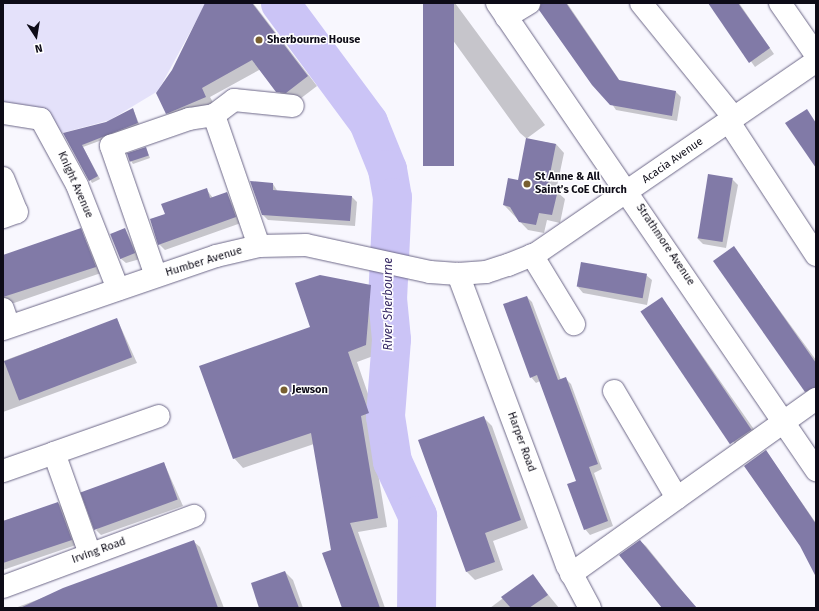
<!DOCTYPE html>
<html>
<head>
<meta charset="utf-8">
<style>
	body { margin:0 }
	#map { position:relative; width:819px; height:611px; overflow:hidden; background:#f8f7fe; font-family:"Fira Sans",sans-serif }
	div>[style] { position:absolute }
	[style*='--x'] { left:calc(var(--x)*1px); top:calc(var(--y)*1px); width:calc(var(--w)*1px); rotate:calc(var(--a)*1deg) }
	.green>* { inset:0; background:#e4e1fa }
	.shadow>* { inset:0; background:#0003; transform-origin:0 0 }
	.river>* { height:39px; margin:-19.5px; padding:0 19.5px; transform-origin:19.5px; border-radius:19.5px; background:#cbc4f6 }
	.building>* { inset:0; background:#817aa7; transform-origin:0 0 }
	.roads { filter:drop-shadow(0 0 1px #6d6888) drop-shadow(0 0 1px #6d6888) }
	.minor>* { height:22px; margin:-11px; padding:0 11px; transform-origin:11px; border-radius:11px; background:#fff }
	.dots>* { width:11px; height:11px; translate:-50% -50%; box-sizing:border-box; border:2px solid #fff; border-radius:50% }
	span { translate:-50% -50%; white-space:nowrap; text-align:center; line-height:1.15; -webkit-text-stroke:3px #fff; paint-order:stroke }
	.poi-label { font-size:11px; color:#0d0b17; font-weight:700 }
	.left { translate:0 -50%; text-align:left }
	.street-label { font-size:11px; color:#0d0b17 }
	.water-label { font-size:12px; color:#382a65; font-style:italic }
	.frame { position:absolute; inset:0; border:4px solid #0d0b17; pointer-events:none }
	.north { position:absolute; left:16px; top:16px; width:40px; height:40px; -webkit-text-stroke:3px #fff; paint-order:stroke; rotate:168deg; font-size:11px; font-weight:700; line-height:16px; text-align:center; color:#0d0b17 }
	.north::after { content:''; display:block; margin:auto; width:14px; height:18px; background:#0d0b17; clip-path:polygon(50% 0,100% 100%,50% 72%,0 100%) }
</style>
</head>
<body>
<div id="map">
	<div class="green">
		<i style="clip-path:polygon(3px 3px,206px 3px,158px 91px,110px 120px,55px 135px,3px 117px)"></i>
	</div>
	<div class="shadow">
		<i style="clip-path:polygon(207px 3px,253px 3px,317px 86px,296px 102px,287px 101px,261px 69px,210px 97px,215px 106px,176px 122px,167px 113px,173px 71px)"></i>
		<i style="clip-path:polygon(426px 3px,455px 3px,545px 125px,526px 139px,556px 144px,564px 153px,556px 191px,565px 199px,560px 223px,547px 220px,544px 233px,528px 230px,504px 205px,519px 181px,527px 139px,520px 133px)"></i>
		<i style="clip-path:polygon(544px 3px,567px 3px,620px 81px,676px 92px,681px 97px,677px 121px,616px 110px)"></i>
		<i style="clip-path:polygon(709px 3px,739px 3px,774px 54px,755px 67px)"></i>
		<i style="clip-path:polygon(133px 109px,140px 126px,83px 147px,100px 179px,92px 183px,64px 134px,107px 123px)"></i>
		<i style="clip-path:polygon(146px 148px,150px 158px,133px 164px,131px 161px)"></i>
		<i style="clip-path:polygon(732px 179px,738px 185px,726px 248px,703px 244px,697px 238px)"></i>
		<i style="clip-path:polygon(273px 184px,278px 192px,352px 197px,357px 202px,355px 226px,268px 220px,262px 214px)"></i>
		<i style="clip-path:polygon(206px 189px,213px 198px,227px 193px,241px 223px,165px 250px,159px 244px,166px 215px)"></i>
		<i style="clip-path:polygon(80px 229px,101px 273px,14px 303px,3px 303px,3px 256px)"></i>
		<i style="clip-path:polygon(125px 229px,140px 259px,126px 263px,120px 258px)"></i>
		<i style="clip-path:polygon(734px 248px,816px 360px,816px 394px,811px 397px,805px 391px)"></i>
		<i style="clip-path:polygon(646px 275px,652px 280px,647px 305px,583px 293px,578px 287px)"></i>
		<i style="clip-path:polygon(370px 286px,380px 296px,376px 355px,357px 362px,378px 423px,370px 425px,387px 527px,358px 532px,385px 608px,343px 608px,314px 444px,243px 468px,234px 458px,312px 327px)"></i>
		<i style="clip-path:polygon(527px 297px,532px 302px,561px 380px,565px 378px,571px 384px,602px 469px,594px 473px,613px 526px,590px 535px,585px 529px,577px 481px,540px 381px,536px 383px,531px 377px)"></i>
		<i style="left:662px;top:298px;width:167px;height:24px;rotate:55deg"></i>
		<i style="clip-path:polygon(117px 319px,137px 363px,3px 412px,3px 361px)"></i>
		<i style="clip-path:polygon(484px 418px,492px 426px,528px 528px,493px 541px,503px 570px,475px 580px,467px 572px,420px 440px)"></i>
		<i style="clip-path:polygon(766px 451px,816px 523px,816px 575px)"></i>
		<i style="clip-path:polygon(164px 463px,183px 506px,101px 535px,96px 530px)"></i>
		<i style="clip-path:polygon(58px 503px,63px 508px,76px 545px,3px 570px,3px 521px)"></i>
		<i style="clip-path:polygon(640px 541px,646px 546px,696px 608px,663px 608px)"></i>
		<i style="clip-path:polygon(194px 542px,200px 547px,224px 608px,15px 608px)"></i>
		<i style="clip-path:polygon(285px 572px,293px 580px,303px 608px,260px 608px)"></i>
		<i style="clip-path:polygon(533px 576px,559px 608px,490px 608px)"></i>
	</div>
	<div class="river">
		<i style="--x:280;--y:3;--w:148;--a:53.5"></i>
		<i style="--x:368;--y:122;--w:51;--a:68"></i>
		<i style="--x:387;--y:169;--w:28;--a:80"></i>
		<i style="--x:392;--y:197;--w:101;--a:92.8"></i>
		<i style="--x:387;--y:298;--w:41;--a:84.4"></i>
		<i style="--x:391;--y:339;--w:77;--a:94.5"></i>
		<i style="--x:385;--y:416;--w:46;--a:81.2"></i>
		<i style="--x:392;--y:461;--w:60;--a:65.2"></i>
		<i style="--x:417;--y:515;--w:93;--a:90.6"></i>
	</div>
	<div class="building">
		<i style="clip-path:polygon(205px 3px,252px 3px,308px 76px,286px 93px,276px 92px,252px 60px,202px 88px,206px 97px,166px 114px,156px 93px,172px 70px)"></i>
		<i style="left:423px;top:3px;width:31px;height:163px"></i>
		<i style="clip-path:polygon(541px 3px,566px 3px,619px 80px,676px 91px,672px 116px,610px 105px,592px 85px,539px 10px)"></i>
		<i style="clip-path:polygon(708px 3px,738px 3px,770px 48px,749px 63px)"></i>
		<i style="clip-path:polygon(133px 108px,138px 123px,82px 145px,98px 176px,89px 181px,63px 133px,106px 122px)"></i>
		<i style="clip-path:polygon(807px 109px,816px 123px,816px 168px,785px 123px)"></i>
		<i style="clip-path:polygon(526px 138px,556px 144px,547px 189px,558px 190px,552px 215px,539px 213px,536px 225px,519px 222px,510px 207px,503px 205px,508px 178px,518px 180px)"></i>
		<i style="left:146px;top:147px;width:9px;height:20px;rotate:72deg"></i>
		<i style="left:708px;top:174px;width:25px;height:65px;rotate:9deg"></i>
		<i style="clip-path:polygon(250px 181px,273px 183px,273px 190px,352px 196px,350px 221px,262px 215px)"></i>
		<i style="clip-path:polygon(207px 188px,210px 198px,227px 192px,236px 217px,158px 245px,150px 219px,165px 214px,161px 204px)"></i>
		<i style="clip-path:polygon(81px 228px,96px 267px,3px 297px,3px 255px)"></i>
		<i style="left:125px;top:228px;width:27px;height:16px;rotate:68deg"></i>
		<i style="clip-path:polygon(734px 246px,816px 363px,816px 387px,805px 392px,713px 261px)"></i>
		<i style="left:581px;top:262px;width:67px;height:25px;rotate:10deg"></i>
		<i style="clip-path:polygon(320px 275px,371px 285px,366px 345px,348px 352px,369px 413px,361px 416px,378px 518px,350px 523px,380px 608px,342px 608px,322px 553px,331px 550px,311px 433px,233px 459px,199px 366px,310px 327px,295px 283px)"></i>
		<i style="clip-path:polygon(527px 296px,558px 380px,566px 377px,598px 464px,589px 467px,608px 521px,584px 530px,567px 484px,576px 481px,537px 375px,530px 378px,503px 304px)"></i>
		<i style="left:662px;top:297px;width:160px;height:26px;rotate:56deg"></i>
		<i style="left:117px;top:318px;width:42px;height:121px;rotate:69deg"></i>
		<i style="clip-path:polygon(484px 416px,521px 520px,485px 533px,495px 562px,466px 572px,418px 440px)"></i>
		<i style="clip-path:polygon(766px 450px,816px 524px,816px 577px,800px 546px,744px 466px)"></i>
		<i style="left:164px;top:462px;width:40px;height:89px;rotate:70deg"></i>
		<i style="clip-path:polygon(58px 502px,72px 540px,3px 563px,3px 521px)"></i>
		<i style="clip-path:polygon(194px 540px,218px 608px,20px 608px,63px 588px)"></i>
		<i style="clip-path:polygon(640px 540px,677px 585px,697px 608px,662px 608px,619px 555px)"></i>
		<i style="clip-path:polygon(285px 571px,299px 608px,259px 608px,251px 583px)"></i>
		<i style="clip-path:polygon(533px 574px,548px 595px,529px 608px,511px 608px,501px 597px)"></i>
	</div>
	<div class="roads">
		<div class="minor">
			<i style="--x:497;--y:3;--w:566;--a:55.66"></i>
			<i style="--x:641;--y:3;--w:148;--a:51"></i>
			<i style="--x:780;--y:3;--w:63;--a:55.3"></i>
			<i style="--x:506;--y:17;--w:27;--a:-31"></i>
			<i style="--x:3;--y:113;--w:38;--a:9"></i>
			<i style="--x:41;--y:119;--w:75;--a:61.4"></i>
			<i style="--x:77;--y:185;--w:112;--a:68.5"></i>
			<i style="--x:729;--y:122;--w:159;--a:56.8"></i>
			<i style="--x:3;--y:178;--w:37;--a:68"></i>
			<i style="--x:17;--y:212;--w:15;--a:160"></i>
			<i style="--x:259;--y:246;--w:139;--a:-109"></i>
			<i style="--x:214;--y:115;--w:25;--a:-37"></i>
			<i style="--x:234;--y:100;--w:59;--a:5.8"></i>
			<i style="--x:532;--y:255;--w:81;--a:58.7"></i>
			<i style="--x:458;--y:274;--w:311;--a:69.5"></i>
			<i style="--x:567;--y:565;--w:49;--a:61.9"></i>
			<i style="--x:156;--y:276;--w:138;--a:-109.1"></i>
			<i style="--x:111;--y:146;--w:83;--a:-19.1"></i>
			<i style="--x:189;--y:119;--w:25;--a:-9"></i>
			<i style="--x:3;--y:309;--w:18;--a:71"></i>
			<i style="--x:3;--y:329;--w:225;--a:-18.9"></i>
			<i style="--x:216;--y:256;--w:44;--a:-13.1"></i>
			<i style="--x:259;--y:246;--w:47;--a:-1.2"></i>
			<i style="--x:306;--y:245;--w:127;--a:12.3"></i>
			<i style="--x:430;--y:272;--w:28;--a:4"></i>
			<i style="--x:458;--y:274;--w:28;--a:-4"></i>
			<i style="--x:486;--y:272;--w:23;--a:-18"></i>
			<i style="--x:508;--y:265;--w:31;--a:-22"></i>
			<i style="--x:537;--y:253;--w:339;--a:-34.5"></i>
			<i style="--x:614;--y:391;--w:124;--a:59.5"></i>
			<i style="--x:677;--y:498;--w:171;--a:-35.5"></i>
			<i style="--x:3;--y:471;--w:54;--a:-19.4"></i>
			<i style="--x:90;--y:554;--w:107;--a:-109.6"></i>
			<i style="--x:54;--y:453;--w:111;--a:-19.4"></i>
			<i style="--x:571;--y:574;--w:130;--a:-35.6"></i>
			<i style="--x:3;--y:587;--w:204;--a:-20.4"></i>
		</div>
	</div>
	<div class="dots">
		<i style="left:259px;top:40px;background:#785f30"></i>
		<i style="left:527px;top:184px;background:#785f30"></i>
		<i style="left:284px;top:390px;background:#785f30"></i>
	</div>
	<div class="poi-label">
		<span class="left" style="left:267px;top:40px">Sherbourne House</span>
		<span class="left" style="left:535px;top:184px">St Anne &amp; All<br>Saint’s CoE Church</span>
		<span class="left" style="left:292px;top:390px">Jewson</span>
	</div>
	<div class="street-label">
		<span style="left:673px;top:161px;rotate:-35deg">Acacia Avenue</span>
		<span style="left:75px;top:185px;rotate:66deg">Knight Avenue</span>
		<span style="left:665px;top:245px;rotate:56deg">Strathmore Avenue</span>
		<span style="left:204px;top:262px;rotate:-17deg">Humber Avenue</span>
		<span style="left:521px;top:442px;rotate:70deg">Harper Road</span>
		<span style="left:99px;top:551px;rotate:-20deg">Irving Road</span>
	</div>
	<div class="water-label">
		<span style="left:389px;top:304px;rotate:-90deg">River Sherbourne</span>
	</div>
	<div class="frame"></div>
	<div class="north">N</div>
</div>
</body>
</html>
